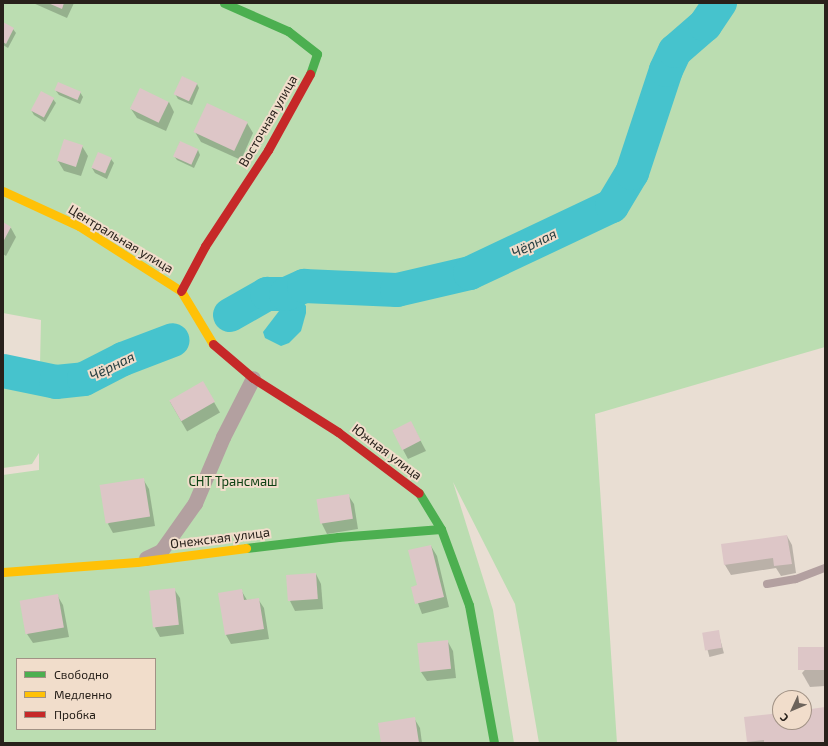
<!DOCTYPE html>
<html>
<head>
<meta charset="utf-8">
<style>
	body { margin:0 }
	#map { position:relative; width:828px; height:746px; overflow:hidden; background:#e9ded3; font-family:"Exo 2",sans-serif }
	div>[style] { position:absolute }
	[style*='--x'] { left:calc(var(--x)*1px); top:calc(var(--y)*1px); width:calc(var(--w)*1px); rotate:calc(var(--a)*1deg) }
	.green>* { inset:0; background:#bbddb1 }
	.water>* { inset:0; background:#46c3cd }
	.shadow>* { inset:0; background:#0003; transform-origin:0 0 }
	.river>* { height:34px; margin:-17px; padding:0 17px; transform-origin:17px; border-radius:17px; background:#46c3cd }
	.building>* { inset:0; background:#ddc6c7; transform-origin:0 0 }
	.lane>* { height:8px; margin:-4px; padding:0 4px; transform-origin:4px; border-radius:4px; background:#b3a0a0 }
	.street>* { height:15px; margin:-7.5px; padding:0 7.5px; transform-origin:7.5px; border-radius:7.5px; background:#b3a0a0 }
	.fast>* { height:9px; margin:-4.5px; padding:0 4.5px; transform-origin:4.5px; border-radius:4.5px; background:#4caf50 }
	.slow>* { height:9px; margin:-4.5px; padding:0 4.5px; transform-origin:4.5px; border-radius:4.5px; background:#ffc107 }
	.jam>* { height:9px; margin:-4.5px; padding:0 4.5px; transform-origin:4.5px; border-radius:4.5px; background:#c62828 }
	span { translate:-50% -50%; white-space:nowrap; text-align:center; line-height:1.15; -webkit-text-stroke:4px #f1ddcb; paint-order:stroke }
	.street-label { font-size:13px; color:#28211b }
	.park-label { font-size:13px; color:#0d4012 }
	.water-label { font-size:14px; color:#263e41; font-style:italic }
	.frame { position:absolute; inset:0; border:4px solid #28211b; pointer-events:none }
	.legend { position:absolute; left:16px; top:658px; width:140px; height:72px; box-sizing:border-box; background:#f1ddcb; border:1px solid #a19285; margin:0; padding:5px 7px; list-style:none; font-size:12px; color:#28211b }
	.legend li { display:flex; align-items:center; gap:8px; height:20px }
	.legend b { width:20px; border:1px solid #a19285 }
	.north { position:absolute; left:772px; top:690px; width:40px; height:40px; box-sizing:border-box; background:#f1ddcb; border:1px solid #a19285; border-radius:50%; rotate:226deg; font-size:11px; font-weight:700; line-height:16px; text-align:center; color:#28211b }
	.north::after { content:''; display:block; margin:auto; width:14px; height:18px; background:#6c635b; clip-path:polygon(50% 0,100% 100%,50% 72%,0 100%) }
</style>
</head>
<body>
<div id="map">
	<div class="green">
		<i style="clip-path:polygon(evenodd,3px 3px,825px 3px,825px 347px,595px 414px,617px 743px,539px 743px,515px 604px,453px 482px,493px 610px,514px 743px,3px 743px,3px 475px,39px 470px,39px 453px,32px 464px,3px 468px,3px 364px,15px 361px,40px 364px,41px 320px,3px 313px,3px 3px,17px 659px,155px 659px,155px 729px,17px 729px,17px 659px)"></i>
	</div>
	<div class="water">
		<i style="clip-path:polygon(292px 294px,298px 295px,306px 306px,306px 313px,301px 331px,289px 343px,281px 346px,265px 338px,263px 332px)"></i>
	</div>
	<div class="shadow">
		<i style="clip-path:polygon(33px 3px,74px 3px,67px 18px)"></i>
		<i style="clip-path:polygon(3px 24px,13px 29px,16px 33px,8px 48px,3px 45px)"></i>
		<i style="clip-path:polygon(183px 77px,197px 84px,199px 88px,192px 105px,178px 99px,175px 94px)"></i>
		<i style="clip-path:polygon(56px 91px,80px 92px,83px 97px,80px 104px,59px 95px)"></i>
		<i style="clip-path:polygon(53px 99px,56px 103px,45px 122px,34px 115px,31px 110px)"></i>
		<i style="clip-path:polygon(169px 102px,174px 112px,166px 131px,137px 118px,131px 109px)"></i>
		<i style="clip-path:polygon(247px 123px,253px 133px,241px 160px,201px 142px,195px 132px)"></i>
		<i style="clip-path:polygon(180px 142px,198px 150px,200px 155px,194px 168px,177px 160px,174px 156px)"></i>
		<i style="clip-path:polygon(82px 146px,88px 156px,81px 176px,64px 171px,58px 161px)"></i>
		<i style="clip-path:polygon(111px 159px,114px 163px,107px 179px,95px 173px,92px 168px)"></i>
		<i style="clip-path:polygon(3px 224px,11px 228px,16px 237px,6px 256px,3px 254px)"></i>
		<i style="left:203px;top:383px;width:34px;height:38px;rotate:60deg"></i>
		<i style="clip-path:polygon(393px 431px,416px 432px,426px 451px,408px 459px)"></i>
		<i style="clip-path:polygon(143px 479px,149px 489px,155px 526px,113px 533px,108px 524px)"></i>
		<i style="clip-path:polygon(348px 495px,354px 504px,358px 529px,327px 534px,322px 524px,317px 500px)"></i>
		<i style="clip-path:polygon(787px 536px,792px 545px,796px 573px,781px 576px,776px 568px,731px 575px,725px 565px,722px 545px)"></i>
		<i style="clip-path:polygon(431px 546px,437px 556px,449px 607px,422px 614px,412px 587px,418px 586px)"></i>
		<i style="clip-path:polygon(316px 574px,321px 584px,323px 609px,295px 611px,290px 601px)"></i>
		<i style="clip-path:polygon(174px 589px,180px 598px,184px 634px,160px 637px,155px 628px)"></i>
		<i style="clip-path:polygon(241px 590px,247px 600px,258px 599px,264px 608px,269px 639px,231px 644px,226px 635px)"></i>
		<i style="clip-path:polygon(57px 595px,63px 605px,69px 637px,33px 643px,27px 634px)"></i>
		<i style="left:718px;top:631px;width:23px;height:15px;rotate:75deg"></i>
		<i style="clip-path:polygon(448px 642px,453px 651px,456px 678px,427px 681px,421px 672px)"></i>
		<i style="clip-path:polygon(825px 648px,825px 686px,810px 687px,802px 673px)"></i>
		<i style="clip-path:polygon(825px 708px,825px 743px,748px 742px,745px 718px,780px 714px,780px 722px,804px 722px,804px 711px)"></i>
		<i style="clip-path:polygon(414px 718px,420px 728px,422px 743px,382px 743px)"></i>
	</div>
	<div class="river">
		<i style="--x:230;--y:315;--w:43;--a:-29.6"></i>
		<i style="--x:267;--y:294;--w:19;--a:0"></i>
		<i style="--x:286;--y:294;--w:20;--a:-24"></i>
		<i style="--x:304;--y:286;--w:93;--a:2.5"></i>
		<i style="--x:397;--y:290;--w:75;--a:-13.1"></i>
		<i style="--x:470;--y:273;--w:157;--a:-25.3"></i>
		<i style="--x:612;--y:206;--w:39;--a:-59"></i>
		<i style="--x:632;--y:173;--w:108;--a:-71.7"></i>
		<i style="--x:666;--y:70;--w:21;--a:-65"></i>
		<i style="--x:675;--y:51;--w:40;--a:-41"></i>
		<i style="--x:705;--y:25;--w:27;--a:-56"></i>
		<i style="--x:3;--y:371;--w:54;--a:11.7"></i>
		<i style="--x:56;--y:382;--w:28;--a:-6"></i>
		<i style="--x:84;--y:379;--w:44;--a:-27.1"></i>
		<i style="--x:123;--y:359;--w:53;--a:-20.8"></i>
	</div>
	<div class="building">
		<i style="clip-path:polygon(48px 3px,64px 3px,62px 9px)"></i>
		<i style="clip-path:polygon(3px 22px,14px 28px,6px 44px,3px 42px)"></i>
		<i style="left:182px;top:76px;width:17px;height:20px;rotate:25deg"></i>
		<i style="left:58px;top:82px;width:25px;height:9px;rotate:23deg"></i>
		<i style="left:140px;top:88px;width:32px;height:23px;rotate:26deg"></i>
		<i style="left:41px;top:91px;width:15px;height:22px;rotate:28deg"></i>
		<i style="left:207px;top:103px;width:45px;height:32px;rotate:25deg"></i>
		<i style="left:64px;top:139px;width:20px;height:23px;rotate:18deg"></i>
		<i style="left:180px;top:141px;width:20px;height:17px;rotate:24deg"></i>
		<i style="left:98px;top:152px;width:15px;height:17px;rotate:23deg"></i>
		<i style="clip-path:polygon(3px 222px,11px 227px,3px 242px)"></i>
		<i style="left:203px;top:381px;width:24px;height:39px;rotate:60deg"></i>
		<i style="left:411px;top:421px;width:22px;height:21px;rotate:63deg"></i>
		<i style="left:144px;top:478px;width:39px;height:45px;rotate:81deg"></i>
		<i style="left:349px;top:494px;width:25px;height:33px;rotate:81deg"></i>
		<i style="clip-path:polygon(787px 535px,792px 564px,774px 566px,773px 558px,724px 565px,721px 544px)"></i>
		<i style="clip-path:polygon(431px 545px,444px 597px,415px 604px,411px 587px,417px 585px,408px 550px)"></i>
		<i style="left:316px;top:573px;width:26px;height:30px;rotate:86deg"></i>
		<i style="left:175px;top:588px;width:37px;height:26px;rotate:84deg"></i>
		<i style="clip-path:polygon(242px 589px,244px 600px,259px 598px,264px 629px,225px 635px,218px 593px)"></i>
		<i style="left:58px;top:594px;width:34px;height:39px;rotate:80deg"></i>
		<i style="left:719px;top:630px;width:18px;height:17px;rotate:81deg"></i>
		<i style="left:448px;top:640px;width:29px;height:31px;rotate:84deg"></i>
		<i style="left:825px;top:647px;width:23px;height:27px;rotate:90deg"></i>
		<i style="clip-path:polygon(825px 707px,825px 743px,764px 743px,764px 740px,747px 742px,744px 717px,780px 713px,780px 722px,804px 722px,804px 710px)"></i>
		<i style="clip-path:polygon(415px 717px,419px 743px,381px 743px,378px 723px)"></i>
	</div>
	<div class="lane">
		<i style="--x:767;--y:584;--w:29;--a:-10"></i>
		<i style="--x:796;--y:579;--w:31;--a:-21"></i>
	</div>
	<div class="street">
		<i style="--x:146;--y:558;--w:17;--a:-25"></i>
		<i style="--x:161;--y:551;--w:59;--a:-54.7"></i>
		<i style="--x:195;--y:503;--w:72;--a:-67"></i>
		<i style="--x:223;--y:437;--w:66;--a:-63"></i>
	</div>
	<div class="fast">
		<i style="--x:224;--y:3;--w:70;--a:23.6"></i>
		<i style="--x:288;--y:31;--w:37;--a:38"></i>
		<i style="--x:317;--y:54;--w:21;--a:109"></i>
		<i style="--x:419;--y:493;--w:42;--a:58.6"></i>
		<i style="--x:441;--y:529;--w:81;--a:69.8"></i>
		<i style="--x:469;--y:605;--w:140;--a:79.7"></i>
		<i style="--x:246;--y:548;--w:93;--a:-6.8"></i>
		<i style="--x:338;--y:537;--w:103;--a:-4.4"></i>
	</div>
	<div class="slow">
		<i style="--x:3;--y:191;--w:84;--a:24.7"></i>
		<i style="--x:79;--y:226;--w:121;--a:32.5"></i>
		<i style="--x:181;--y:291;--w:62;--a:58.9"></i>
		<i style="--x:3;--y:572;--w:134;--a:-4.3"></i>
		<i style="--x:137;--y:562;--w:110;--a:-7.3"></i>
	</div>
	<div class="jam">
		<i style="--x:181;--y:291;--w:51;--a:-61.9"></i>
		<i style="--x:205;--y:246;--w:115;--a:-56.7"></i>
		<i style="--x:268;--y:150;--w:87;--a:-61.1"></i>
		<i style="--x:213;--y:344;--w:52;--a:40.4"></i>
		<i style="--x:253;--y:378;--w:101;--a:32.4"></i>
		<i style="--x:338;--y:432;--w:101;--a:37"></i>
	</div>
	<div class="street-label">
		<span style="left:268px;top:121px;rotate:-60deg">Восточная улица</span>
		<span style="left:121px;top:239px;rotate:31deg">Центральная улица</span>
		<span style="left:387px;top:452px;rotate:37deg">Южная улица</span>
		<span style="left:220px;top:538px;rotate:-7deg">Онежская улица</span>
	</div>
	<div class="park-label">
		<span style="left:233px;top:481px">СНТ Трансмаш</span>
	</div>
	<div class="water-label">
		<span style="left:534px;top:243px;rotate:-26deg">Чёрная</span>
		<span style="left:112px;top:366px;rotate:-26deg">Чёрная</span>
	</div>
	<div class="frame"></div>
	<ul class="legend">
	<li><b style="height:5px;background:#4caf50"></b>Свободно</li>
	<li><b style="height:5px;background:#ffc107"></b>Медленно</li>
	<li><b style="height:5px;background:#c62828"></b>Пробка</li>
	</ul>
	<div class="north">С</div>
</div>
</body>
</html>
